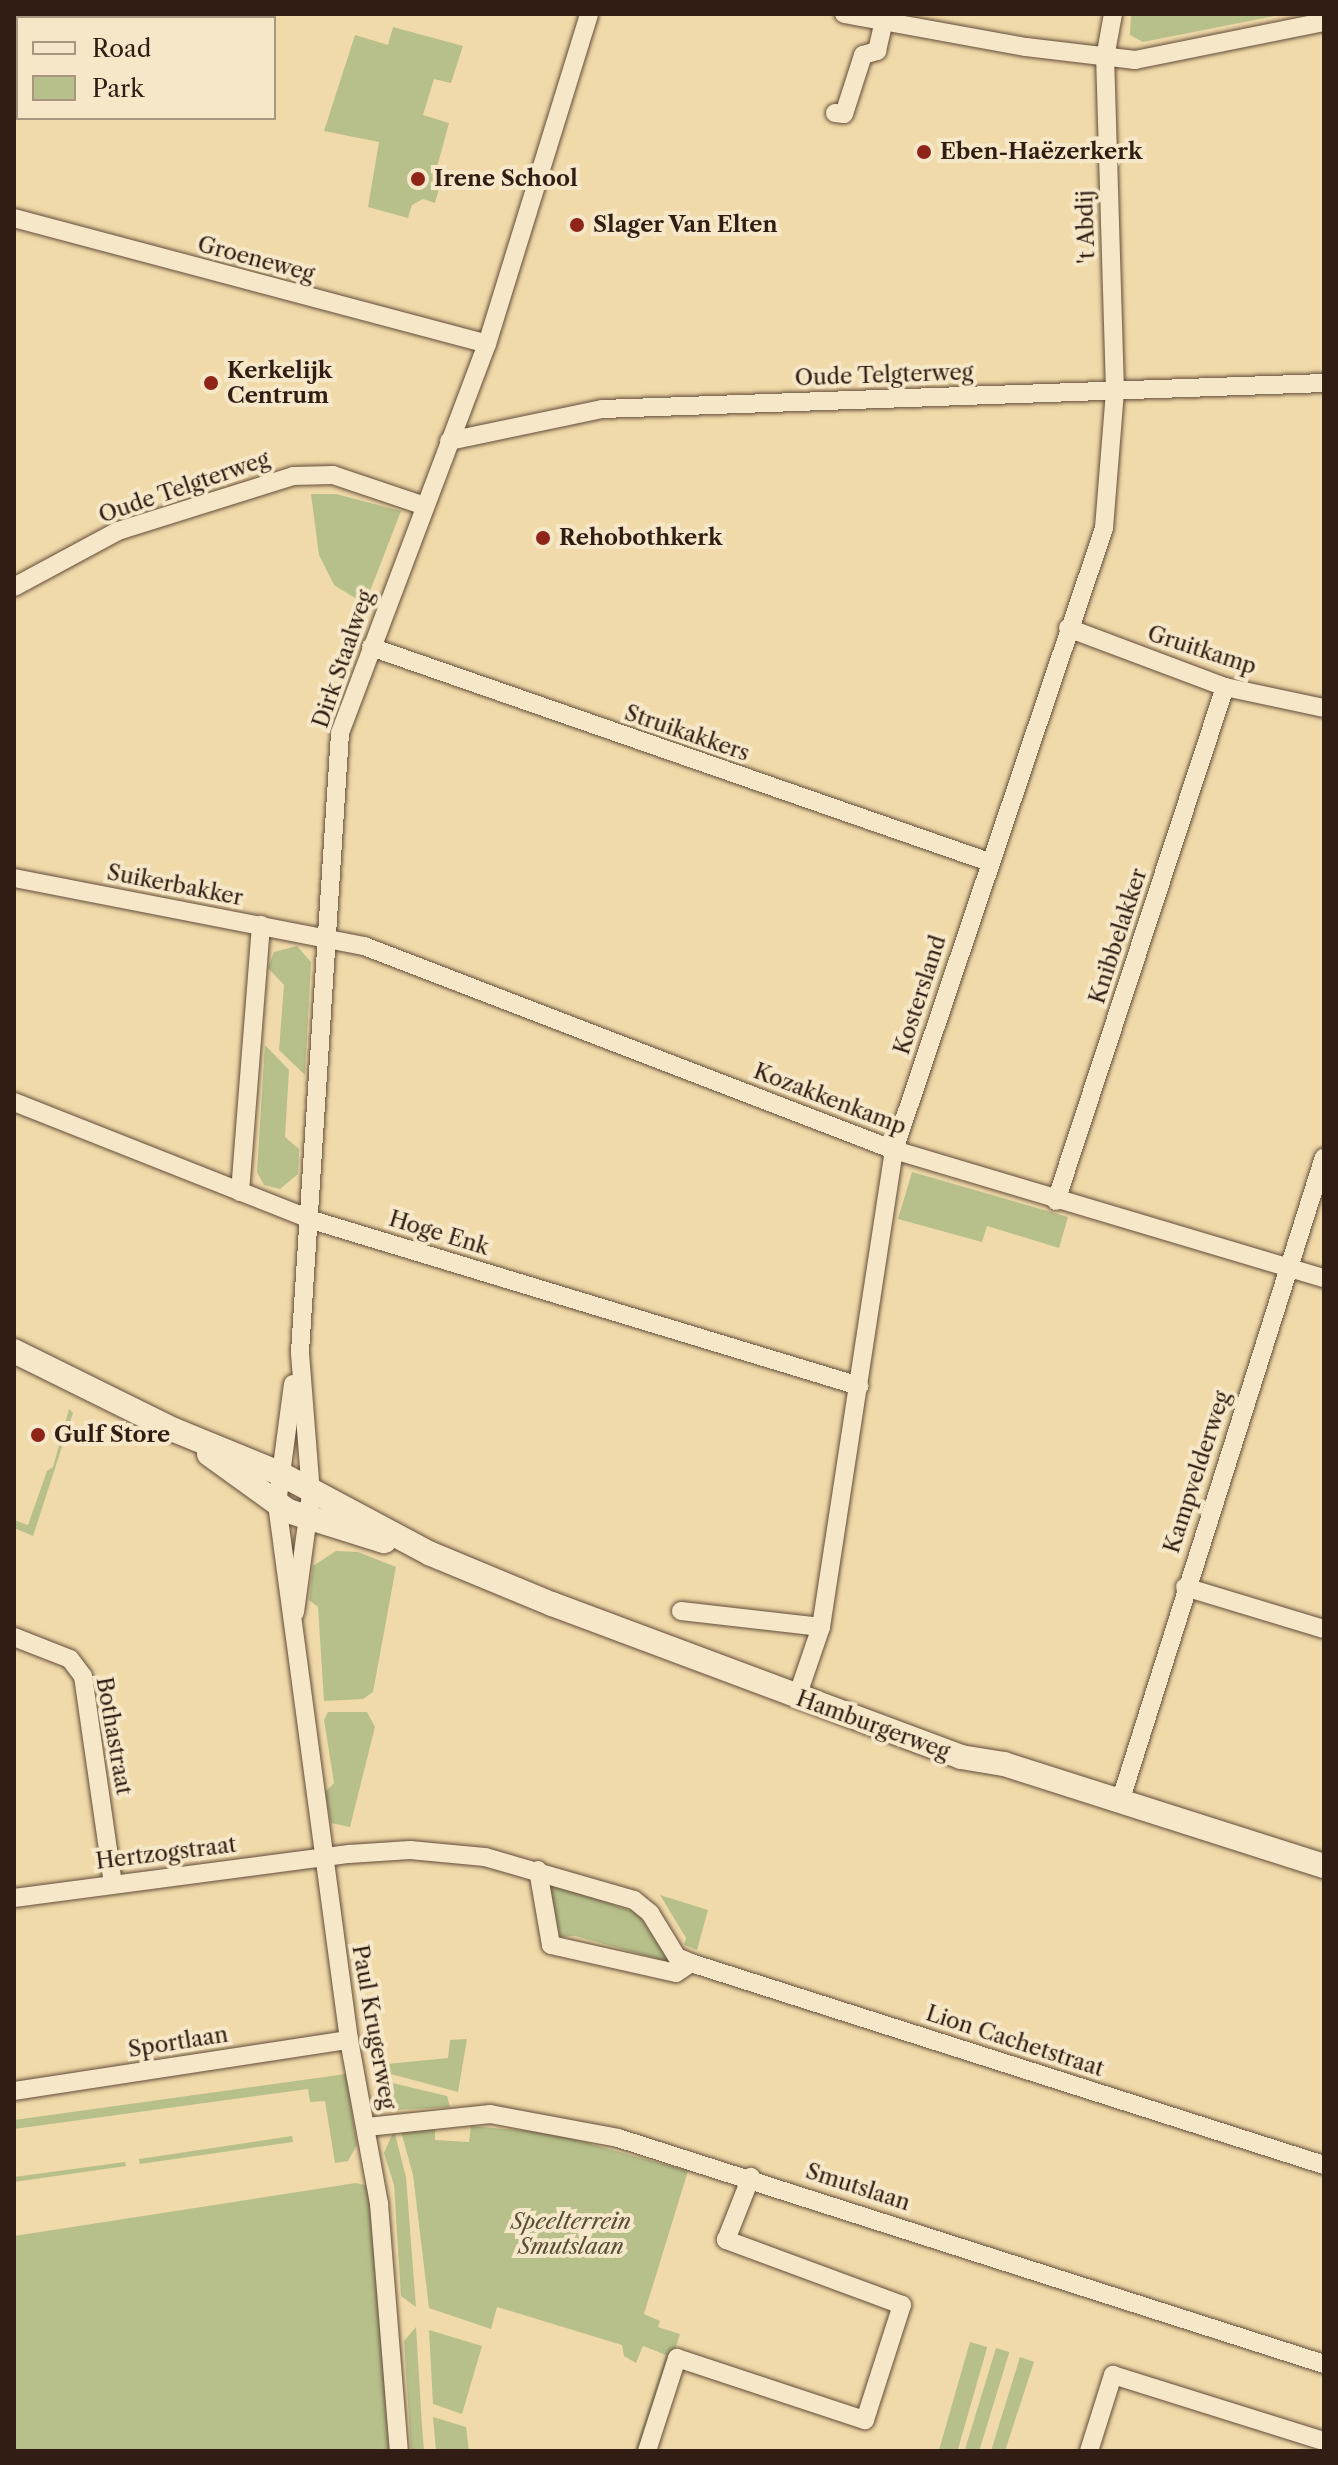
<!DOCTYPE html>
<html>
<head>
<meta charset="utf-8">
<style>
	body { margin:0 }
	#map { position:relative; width:1338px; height:2465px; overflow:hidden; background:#f0daa9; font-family:"Libre Caslon Text",serif }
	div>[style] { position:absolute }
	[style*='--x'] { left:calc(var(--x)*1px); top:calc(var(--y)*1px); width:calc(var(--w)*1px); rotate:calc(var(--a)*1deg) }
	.green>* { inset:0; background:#b7c08a; transform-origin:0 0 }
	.roads { filter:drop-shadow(0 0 2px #624c3a) drop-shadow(0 0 2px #624c3a) }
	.street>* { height:18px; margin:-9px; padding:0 9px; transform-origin:9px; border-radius:9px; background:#f5e7c7 }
	.secondary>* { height:24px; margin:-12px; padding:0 12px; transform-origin:12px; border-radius:12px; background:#f5e7c7 }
	.dots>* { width:22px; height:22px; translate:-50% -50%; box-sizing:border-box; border:4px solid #f5e7c7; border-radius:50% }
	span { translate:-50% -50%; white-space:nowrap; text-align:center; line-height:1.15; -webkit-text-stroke:8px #f5e7c7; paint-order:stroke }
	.poi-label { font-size:22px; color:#321d15; font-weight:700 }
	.left { translate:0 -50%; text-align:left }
	.street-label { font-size:22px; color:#321d15 }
	.park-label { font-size:22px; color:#5a4e38; font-style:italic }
	.frame { position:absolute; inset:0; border:16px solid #321d15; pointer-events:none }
	.legend { position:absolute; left:16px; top:16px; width:260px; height:104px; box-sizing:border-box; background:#f5e7c7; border:2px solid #a79680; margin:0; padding:10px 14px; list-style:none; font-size:24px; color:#321d15 }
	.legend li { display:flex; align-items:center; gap:16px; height:40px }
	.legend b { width:40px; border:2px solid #a79680 }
</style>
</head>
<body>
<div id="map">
	<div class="green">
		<i style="clip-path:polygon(1131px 14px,1285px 14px,1143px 42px,1130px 35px)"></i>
		<i style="clip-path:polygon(393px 27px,463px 46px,451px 83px,434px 79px,423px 115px,449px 123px,437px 167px,444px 170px,435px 203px,423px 199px,412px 205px,408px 218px,368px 207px,379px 142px,324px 131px,355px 35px,388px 45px)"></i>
		<i style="clip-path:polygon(311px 494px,336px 494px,401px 511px,365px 604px,334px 585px,319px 555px)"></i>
		<i style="clip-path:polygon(297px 946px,311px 962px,305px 1075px,279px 1050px,284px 985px,268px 968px,274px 952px)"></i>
		<i style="clip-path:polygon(265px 1045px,289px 1070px,285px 1137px,299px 1149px,298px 1174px,280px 1189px,264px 1185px,257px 1172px)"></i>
		<i style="clip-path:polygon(912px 1172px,1068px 1217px,1059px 1248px,987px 1226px,982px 1242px,898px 1219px)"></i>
		<i style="clip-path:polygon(69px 1409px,73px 1413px,33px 1536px,14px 1528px,14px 1520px,28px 1525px,47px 1471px,53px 1467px)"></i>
		<i style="clip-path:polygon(336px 1551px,358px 1552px,396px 1567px,373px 1692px,363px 1699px,324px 1701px,318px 1607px,309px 1600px,313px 1566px)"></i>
		<i style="clip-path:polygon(328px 1712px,367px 1712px,375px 1727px,350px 1827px,331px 1823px,325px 1792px,334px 1783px,324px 1720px)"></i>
		<i style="clip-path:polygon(549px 1883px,638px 1913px,669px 1962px,575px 1936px,560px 1937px)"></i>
		<i style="clip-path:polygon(660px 1895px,708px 1910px,697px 1950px,684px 1945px,686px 1938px)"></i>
		<i style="clip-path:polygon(467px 2039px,458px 2092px,387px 2073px,387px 2064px,448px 2058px,450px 2040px)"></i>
		<i style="clip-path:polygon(346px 2074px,357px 2145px,348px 2161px,335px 2163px,325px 2101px,310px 2102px,308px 2089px,14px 2129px,14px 2120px)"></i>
		<i style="clip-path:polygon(388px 2082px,447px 2096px,450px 2107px,396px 2110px)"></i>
		<i style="clip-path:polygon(435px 2125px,435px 2140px,469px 2142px,471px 2126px,551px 2133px,688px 2171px,644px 2314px,660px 2321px,658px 2327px,680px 2334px,642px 2450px,635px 2451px,666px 2355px,643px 2346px,636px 2363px,624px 2356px,622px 2345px,497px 2307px,491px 2329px,429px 2308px,413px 2175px,400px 2128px)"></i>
		<i style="clip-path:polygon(394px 2130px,406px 2177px,416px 2307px,401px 2296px,394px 2185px,384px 2153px)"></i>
		<i style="clip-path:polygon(292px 2136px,293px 2142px,140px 2164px,139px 2159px)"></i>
		<i style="clip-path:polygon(125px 2162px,126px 2166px,14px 2182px,14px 2177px)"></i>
		<i style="clip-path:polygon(356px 2183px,368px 2186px,374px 2228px,389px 2451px,14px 2451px,14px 2236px)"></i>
		<i style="clip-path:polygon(416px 2327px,422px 2426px,424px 2451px,411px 2451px,404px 2341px)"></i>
		<i style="clip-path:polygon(429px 2330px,482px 2346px,462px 2414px,433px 2404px)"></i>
		<i style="left:970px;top:2342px;width:18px;height:115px;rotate:16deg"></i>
		<i style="left:996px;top:2348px;width:14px;height:108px;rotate:17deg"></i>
		<i style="clip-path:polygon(1020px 2357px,1034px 2362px,1005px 2451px,991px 2451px)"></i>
		<i style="clip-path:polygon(433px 2417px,466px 2427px,469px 2451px,436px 2451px)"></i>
	</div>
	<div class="roads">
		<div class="street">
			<i style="--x:844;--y:14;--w:185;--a:10.3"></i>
			<i style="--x:1026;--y:47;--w:110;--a:6.8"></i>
			<i style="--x:1135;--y:60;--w:193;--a:-11.4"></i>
			<i style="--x:835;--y:113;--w:9;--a:6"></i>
			<i style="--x:844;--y:114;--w:62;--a:-72.1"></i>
			<i style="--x:863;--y:55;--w:15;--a:-16"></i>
			<i style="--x:877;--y:51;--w:31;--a:-77"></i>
			<i style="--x:14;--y:218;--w:489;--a:14.9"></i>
			<i style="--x:449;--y:441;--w:156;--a:-11.8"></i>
			<i style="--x:602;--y:409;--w:722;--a:-2.06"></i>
			<i style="--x:14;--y:587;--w:118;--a:-28.3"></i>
			<i style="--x:118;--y:531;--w:183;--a:-17.4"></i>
			<i style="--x:293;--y:476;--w:40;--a:-1.4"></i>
			<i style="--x:333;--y:475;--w:97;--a:18.6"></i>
			<i style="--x:1068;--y:628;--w:168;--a:20.6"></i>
			<i style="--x:1225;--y:687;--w:101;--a:12"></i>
			<i style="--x:371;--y:647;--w:654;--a:19.18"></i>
			<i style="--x:14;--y:878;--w:357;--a:11"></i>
			<i style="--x:364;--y:946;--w:568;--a:21.05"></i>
			<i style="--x:894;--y:1150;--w:449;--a:16.6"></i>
			<i style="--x:14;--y:1102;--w:321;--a:21.6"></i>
			<i style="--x:312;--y:1220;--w:572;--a:16.88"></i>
			<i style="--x:240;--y:1192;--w:268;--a:-85.5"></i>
			<i style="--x:1056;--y:1201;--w:541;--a:-71.8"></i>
			<i style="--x:293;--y:1384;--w:121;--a:97.6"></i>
			<i style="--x:277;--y:1504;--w:541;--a:82.35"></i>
			<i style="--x:349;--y:2040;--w:167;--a:79.6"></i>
			<i style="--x:379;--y:2204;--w:248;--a:85.4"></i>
			<i style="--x:1185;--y:1587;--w:145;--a:16.8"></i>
			<i style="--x:681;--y:1611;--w:141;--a:6.5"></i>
			<i style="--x:295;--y:1612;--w:120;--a:-82.3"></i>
			<i style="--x:311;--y:1493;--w:141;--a:-94.5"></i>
			<i style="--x:300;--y:1352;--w:620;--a:-86.3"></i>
			<i style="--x:340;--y:733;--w:416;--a:-69.3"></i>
			<i style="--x:487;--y:344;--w:345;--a:-72.8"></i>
			<i style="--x:14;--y:1637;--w:60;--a:21.4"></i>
			<i style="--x:70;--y:1659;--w:21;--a:53"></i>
			<i style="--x:83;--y:1676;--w:210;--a:81.8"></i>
			<i style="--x:797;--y:1697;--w:74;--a:-71.1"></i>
			<i style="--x:821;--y:1627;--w:483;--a:-81.3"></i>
			<i style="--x:894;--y:1150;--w:656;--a:-71.34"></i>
			<i style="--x:1104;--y:528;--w:137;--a:-85.4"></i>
			<i style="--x:1115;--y:391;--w:333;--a:-91.7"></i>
			<i style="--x:1105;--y:58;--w:45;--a:-79.7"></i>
			<i style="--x:1120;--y:1802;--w:676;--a:-72.45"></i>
			<i style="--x:538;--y:1870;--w:76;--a:80.2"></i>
			<i style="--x:551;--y:1945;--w:128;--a:12.6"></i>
			<i style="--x:676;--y:1973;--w:18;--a:-34"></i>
			<i style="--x:14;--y:1898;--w:338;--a:-7.5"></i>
			<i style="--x:349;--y:1854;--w:61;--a:-3.8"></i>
			<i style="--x:410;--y:1850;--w:75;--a:5.3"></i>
			<i style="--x:485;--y:1857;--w:155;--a:16.1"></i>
			<i style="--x:634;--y:1900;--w:21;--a:39"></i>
			<i style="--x:650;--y:1913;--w:52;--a:58.5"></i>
			<i style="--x:677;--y:1957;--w:15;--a:23"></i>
			<i style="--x:691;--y:1963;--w:664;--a:17.7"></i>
			<i style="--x:14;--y:2091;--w:339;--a:-8.7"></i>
			<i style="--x:367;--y:2127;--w:124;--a:-6"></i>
			<i style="--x:490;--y:2114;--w:130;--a:10.6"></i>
			<i style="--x:618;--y:2138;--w:741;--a:17.75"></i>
			<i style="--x:647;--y:2451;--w:98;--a:-72.1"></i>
			<i style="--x:677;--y:2358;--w:198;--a:18.3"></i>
			<i style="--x:865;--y:2420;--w:121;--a:-72.2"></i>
			<i style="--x:902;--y:2305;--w:188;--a:-159.7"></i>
			<i style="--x:726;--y:2240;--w:68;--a:-68.4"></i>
			<i style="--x:1089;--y:2451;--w:80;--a:-72.5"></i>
			<i style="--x:1113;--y:2375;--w:221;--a:17.4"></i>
		</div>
		<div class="secondary">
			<i style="--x:14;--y:1351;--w:178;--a:26.3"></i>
			<i style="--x:174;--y:1430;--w:113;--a:22.3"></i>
			<i style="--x:279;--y:1473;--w:172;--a:28.1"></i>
			<i style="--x:431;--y:1554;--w:131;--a:22.5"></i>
			<i style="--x:552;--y:1604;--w:437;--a:20.5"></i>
			<i style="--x:961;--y:1757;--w:44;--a:9.2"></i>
			<i style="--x:1004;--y:1764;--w:336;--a:17.7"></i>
			<i style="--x:209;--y:1454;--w:97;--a:35.8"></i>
			<i style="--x:288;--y:1511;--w:101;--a:17.4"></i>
		</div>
	</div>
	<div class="dots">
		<i style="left:924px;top:152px;background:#8f2418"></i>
		<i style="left:418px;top:179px;background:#8f2418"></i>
		<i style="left:577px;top:225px;background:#8f2418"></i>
		<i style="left:211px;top:383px;background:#8f2418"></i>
		<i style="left:543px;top:538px;background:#8f2418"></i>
		<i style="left:38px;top:1435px;background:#8f2418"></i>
	</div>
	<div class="poi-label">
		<span class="left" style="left:940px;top:152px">Eben-Haëzerkerk</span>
		<span class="left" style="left:434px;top:179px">Irene School</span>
		<span class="left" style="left:593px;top:225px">Slager Van Elten</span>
		<span class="left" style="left:227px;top:383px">Kerkelijk<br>Centrum</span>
		<span class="left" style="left:559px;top:538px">Rehobothkerk</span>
		<span class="left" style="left:54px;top:1435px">Gulf Store</span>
	</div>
	<div class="street-label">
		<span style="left:1086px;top:227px;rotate:-92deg">'t Abdij</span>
		<span style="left:256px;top:259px;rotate:15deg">Groeneweg</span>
		<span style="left:884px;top:375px;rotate:-2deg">Oude Telgterweg</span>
		<span style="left:184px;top:487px;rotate:-19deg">Oude Telgterweg</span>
		<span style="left:1202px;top:650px;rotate:18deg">Gruitkamp</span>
		<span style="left:343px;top:659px;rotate:-71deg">Dirk Staalweg</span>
		<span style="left:687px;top:733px;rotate:19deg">Struikakkers</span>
		<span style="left:175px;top:885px;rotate:11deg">Suikerbakker</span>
		<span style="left:1118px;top:936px;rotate:-72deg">Knibbelakker</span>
		<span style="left:920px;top:995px;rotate:-72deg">Kostersland</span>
		<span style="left:830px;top:1099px;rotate:21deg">Kozakkenkamp</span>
		<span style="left:439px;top:1233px;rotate:17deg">Hoge Enk</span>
		<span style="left:1197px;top:1472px;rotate:-72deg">Kampvelderweg</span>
		<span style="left:873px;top:1725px;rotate:20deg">Hamburgerweg</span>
		<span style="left:114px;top:1736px;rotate:80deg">Bothastraat</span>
		<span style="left:166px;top:1853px;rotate:-7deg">Hertzogstraat</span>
		<span style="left:374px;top:2027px;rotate:80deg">Paul Krugerweg</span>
		<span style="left:1015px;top:2041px;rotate:18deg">Lion Cachetstraat</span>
		<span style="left:178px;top:2042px;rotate:-9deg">Sportlaan</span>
		<span style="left:858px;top:2187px;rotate:18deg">Smutslaan</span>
	</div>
	<div class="park-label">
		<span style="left:571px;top:2234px">Speelterrein<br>Smutslaan</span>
	</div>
	<div class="frame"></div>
	<ul class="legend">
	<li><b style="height:10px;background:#f5e7c7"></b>Road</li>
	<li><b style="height:22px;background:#b7c08a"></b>Park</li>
	</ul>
</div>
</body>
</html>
